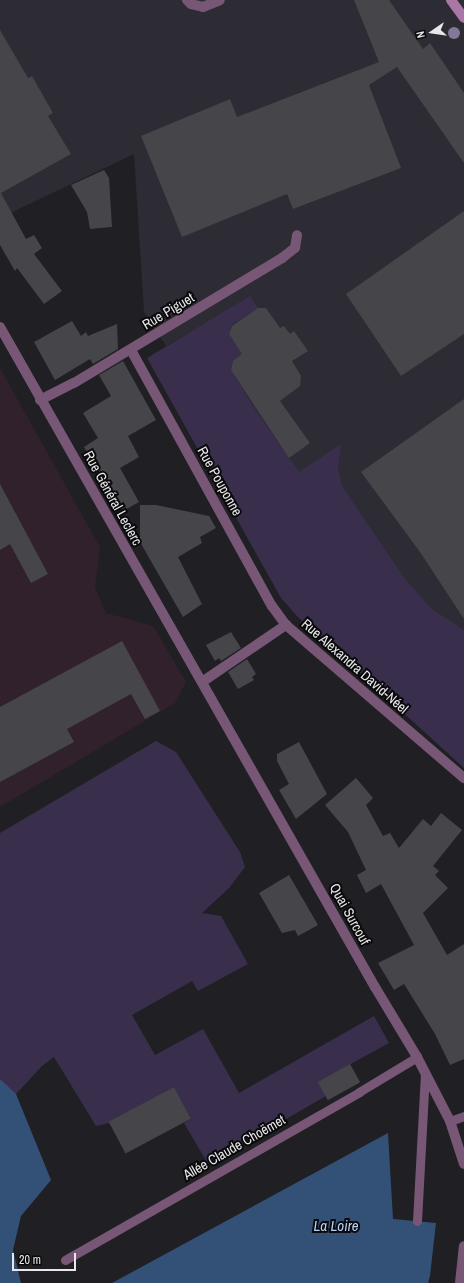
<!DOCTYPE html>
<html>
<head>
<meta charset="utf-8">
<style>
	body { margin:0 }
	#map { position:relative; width:464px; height:1283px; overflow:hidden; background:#201f23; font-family:"Archivo Narrow",sans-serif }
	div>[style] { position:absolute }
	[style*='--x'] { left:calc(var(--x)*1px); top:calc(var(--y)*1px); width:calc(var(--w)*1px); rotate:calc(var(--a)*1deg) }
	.built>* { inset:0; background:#2d2b33 }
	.industrial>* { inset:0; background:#31212d }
	.green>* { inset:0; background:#392f4d }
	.water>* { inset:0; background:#335077 }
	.building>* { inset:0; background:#464549; transform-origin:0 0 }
	.lane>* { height:9px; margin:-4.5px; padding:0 4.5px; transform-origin:4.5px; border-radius:4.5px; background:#775775 }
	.street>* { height:10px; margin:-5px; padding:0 5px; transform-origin:5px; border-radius:5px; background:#775775 }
	.secondary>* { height:10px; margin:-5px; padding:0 5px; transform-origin:5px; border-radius:5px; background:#a976a6 }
	.trees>* { width:12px; height:12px; margin:-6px; border-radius:50%; background:#82789a }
	span { translate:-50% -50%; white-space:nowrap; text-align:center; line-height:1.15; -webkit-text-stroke:4px #0a090b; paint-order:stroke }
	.street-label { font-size:14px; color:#e8e8ea }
	.water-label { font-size:15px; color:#b6d2f9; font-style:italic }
	.north { position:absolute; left:412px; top:12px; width:40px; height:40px; -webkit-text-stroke:3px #0a090b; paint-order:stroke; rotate:257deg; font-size:11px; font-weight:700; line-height:16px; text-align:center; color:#e8e8ea }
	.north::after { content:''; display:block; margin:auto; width:14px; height:18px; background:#e8e8ea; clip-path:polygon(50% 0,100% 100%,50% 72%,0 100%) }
	.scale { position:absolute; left:12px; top:1253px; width:64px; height:18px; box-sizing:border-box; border:2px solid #e8e8ea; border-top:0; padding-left:5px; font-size:12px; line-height:14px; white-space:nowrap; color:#e8e8ea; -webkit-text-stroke:3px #0a090b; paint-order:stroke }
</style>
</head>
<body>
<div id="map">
	<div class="built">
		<i style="clip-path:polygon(0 0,464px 0,464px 694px,190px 332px,166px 346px,150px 322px,144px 312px,134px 154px,0 218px)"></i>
	</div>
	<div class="industrial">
		<i style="clip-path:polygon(0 368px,100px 547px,95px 587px,106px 613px,153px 626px,186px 682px,175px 703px,0 807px)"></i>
	</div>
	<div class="green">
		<i style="clip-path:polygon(250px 296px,258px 308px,232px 325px,229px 334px,242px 354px,233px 361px,231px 370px,255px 409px,299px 472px,341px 444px,338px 468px,342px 486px,405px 579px,432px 609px,464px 630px,464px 768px,298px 617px,281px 598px,147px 358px)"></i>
		<i style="clip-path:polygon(156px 741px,176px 752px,240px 852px,245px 867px,229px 888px,202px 913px,221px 916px,248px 964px,198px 991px,192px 981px,132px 1015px,155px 1055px,203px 1029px,239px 1093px,374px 1016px,389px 1043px,318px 1082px,326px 1096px,208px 1164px,184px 1123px,191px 1119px,174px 1087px,109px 1123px,96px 1126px,54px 1057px,42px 1066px,16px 1094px,0 1098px,0 833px)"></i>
	</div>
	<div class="water">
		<i style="clip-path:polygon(0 1079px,16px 1094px,51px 1180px,21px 1216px,13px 1250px,21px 1283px,0 1283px)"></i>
		<i style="clip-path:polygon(388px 1133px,393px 1219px,436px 1223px,430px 1276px,428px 1283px,112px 1283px)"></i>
	</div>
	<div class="building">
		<i style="clip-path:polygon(354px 0,389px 0,423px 49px,430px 43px,464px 93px,464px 163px,397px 67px,369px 85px,401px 168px,293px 209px,287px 194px,182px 237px,141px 136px,230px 99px,237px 117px,379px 62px)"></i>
		<i style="clip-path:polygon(0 30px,28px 78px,32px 76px,45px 99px,53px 113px,48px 116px,71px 154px,1px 193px,26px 239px,34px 235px,42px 248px,34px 254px,62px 291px,44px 304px,17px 268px,15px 271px,0 245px)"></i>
		<i style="clip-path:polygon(104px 170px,109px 178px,112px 227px,90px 229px,87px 212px,71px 185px)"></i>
		<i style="clip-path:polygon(464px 211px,464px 334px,401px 376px,346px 294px)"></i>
		<i style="clip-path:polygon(258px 308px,266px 308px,280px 328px,284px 326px,290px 334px,294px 331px,308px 351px,292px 361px,301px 376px,300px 386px,280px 401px,310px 443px,289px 458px,231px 370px,233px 361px,242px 354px,229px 334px,232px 326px)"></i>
		<i style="clip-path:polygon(72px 321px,81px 336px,86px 332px,88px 336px,117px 324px,118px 349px,93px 364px,90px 359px,55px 380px,34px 342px)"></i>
		<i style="clip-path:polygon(123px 361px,156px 420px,128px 436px,139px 457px,120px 468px,139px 502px,123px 511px,84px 447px,98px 438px,83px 413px,111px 396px,99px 375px)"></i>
		<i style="clip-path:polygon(464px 399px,464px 619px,420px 552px,361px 472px)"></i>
		<i style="clip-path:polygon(0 484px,48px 574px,31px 583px,10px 544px,0 550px)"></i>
		<i style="clip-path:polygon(140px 505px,156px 505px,209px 516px,216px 528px,200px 537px,202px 543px,178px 557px,202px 604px,183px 617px,140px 542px)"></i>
		<i style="clip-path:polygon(231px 632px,241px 648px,221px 661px,219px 658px,215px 661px,206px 645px)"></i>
		<i style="clip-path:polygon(122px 641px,160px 711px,145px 719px,131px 694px,67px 729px,74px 742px,0 782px,0 707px)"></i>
		<i style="clip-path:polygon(247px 659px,256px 674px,252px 677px,254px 680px,238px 689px,228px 672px)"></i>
		<i style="clip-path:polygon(299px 742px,327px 794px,296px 819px,279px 790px,289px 784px,277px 761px,277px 754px)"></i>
		<i style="clip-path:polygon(356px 778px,373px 798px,366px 805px,383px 836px,390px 833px,399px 848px,423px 819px,431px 826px,441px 813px,462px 830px,433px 866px,439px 871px,435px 875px,448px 888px,423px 913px,447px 955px,464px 944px,464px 1059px,450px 1065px,435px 1034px,404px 984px,394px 990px,378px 963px,414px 945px,381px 884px,366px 893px,357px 875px,366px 870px,348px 832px,325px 805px)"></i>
		<i style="clip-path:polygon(289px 875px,318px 925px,298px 936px,295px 930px,282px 933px,259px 893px)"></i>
		<i style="left:350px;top:1064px;width:21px;height:37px;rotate:61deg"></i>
		<i style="left:174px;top:1087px;width:36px;height:74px;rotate:62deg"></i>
	</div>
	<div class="lane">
		<i style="--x:450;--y:1121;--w:15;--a:-20"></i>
		<i style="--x:417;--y:1221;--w:148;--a:-86.9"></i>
		<i style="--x:65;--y:1260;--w:339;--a:-29.7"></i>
		<i style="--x:359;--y:1092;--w:68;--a:-31.1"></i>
	</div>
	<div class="street">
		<i style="--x:187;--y:0;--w:6;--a:45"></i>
		<i style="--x:191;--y:4;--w:12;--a:14"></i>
		<i style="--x:203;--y:7;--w:18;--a:-22"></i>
		<i style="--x:0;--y:327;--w:759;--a:60.4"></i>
		<i style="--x:375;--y:987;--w:82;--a:59"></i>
		<i style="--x:417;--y:1057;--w:72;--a:62.7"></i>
		<i style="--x:450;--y:1121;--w:45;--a:72"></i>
		<i style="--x:131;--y:350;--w:292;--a:61.2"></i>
		<i style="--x:272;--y:606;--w:24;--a:54"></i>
		<i style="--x:286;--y:625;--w:235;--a:40.7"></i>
		<i style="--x:40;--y:400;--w:38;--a:-27"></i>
		<i style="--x:74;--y:383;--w:243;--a:-31"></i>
		<i style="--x:282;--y:258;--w:16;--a:-38"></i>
		<i style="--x:295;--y:248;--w:13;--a:-81"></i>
		<i style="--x:202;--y:682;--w:102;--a:-34.2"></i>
		<i style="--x:460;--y:1283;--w:37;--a:-84"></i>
	</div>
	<div class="secondary">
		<i style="--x:451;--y:0;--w:22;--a:54"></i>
	</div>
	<div class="trees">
		<i style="left:454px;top:33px"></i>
	</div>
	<div class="street-label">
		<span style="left:168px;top:311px;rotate:-31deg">Rue Piguet</span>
		<span style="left:220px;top:481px;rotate:61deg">Rue Pouponne</span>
		<span style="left:113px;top:498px;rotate:61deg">Rue Général Leclerc</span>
		<span style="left:355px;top:666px;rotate:41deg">Rue Alexandra David-Néel</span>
		<span style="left:350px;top:914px;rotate:61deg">Quai Surcouf</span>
		<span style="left:234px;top:1147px;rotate:-30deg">Allée Claude Choëmet</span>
	</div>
	<div class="water-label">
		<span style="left:336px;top:1226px">La Loire</span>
	</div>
	<div class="north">N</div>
	<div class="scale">20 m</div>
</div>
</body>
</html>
